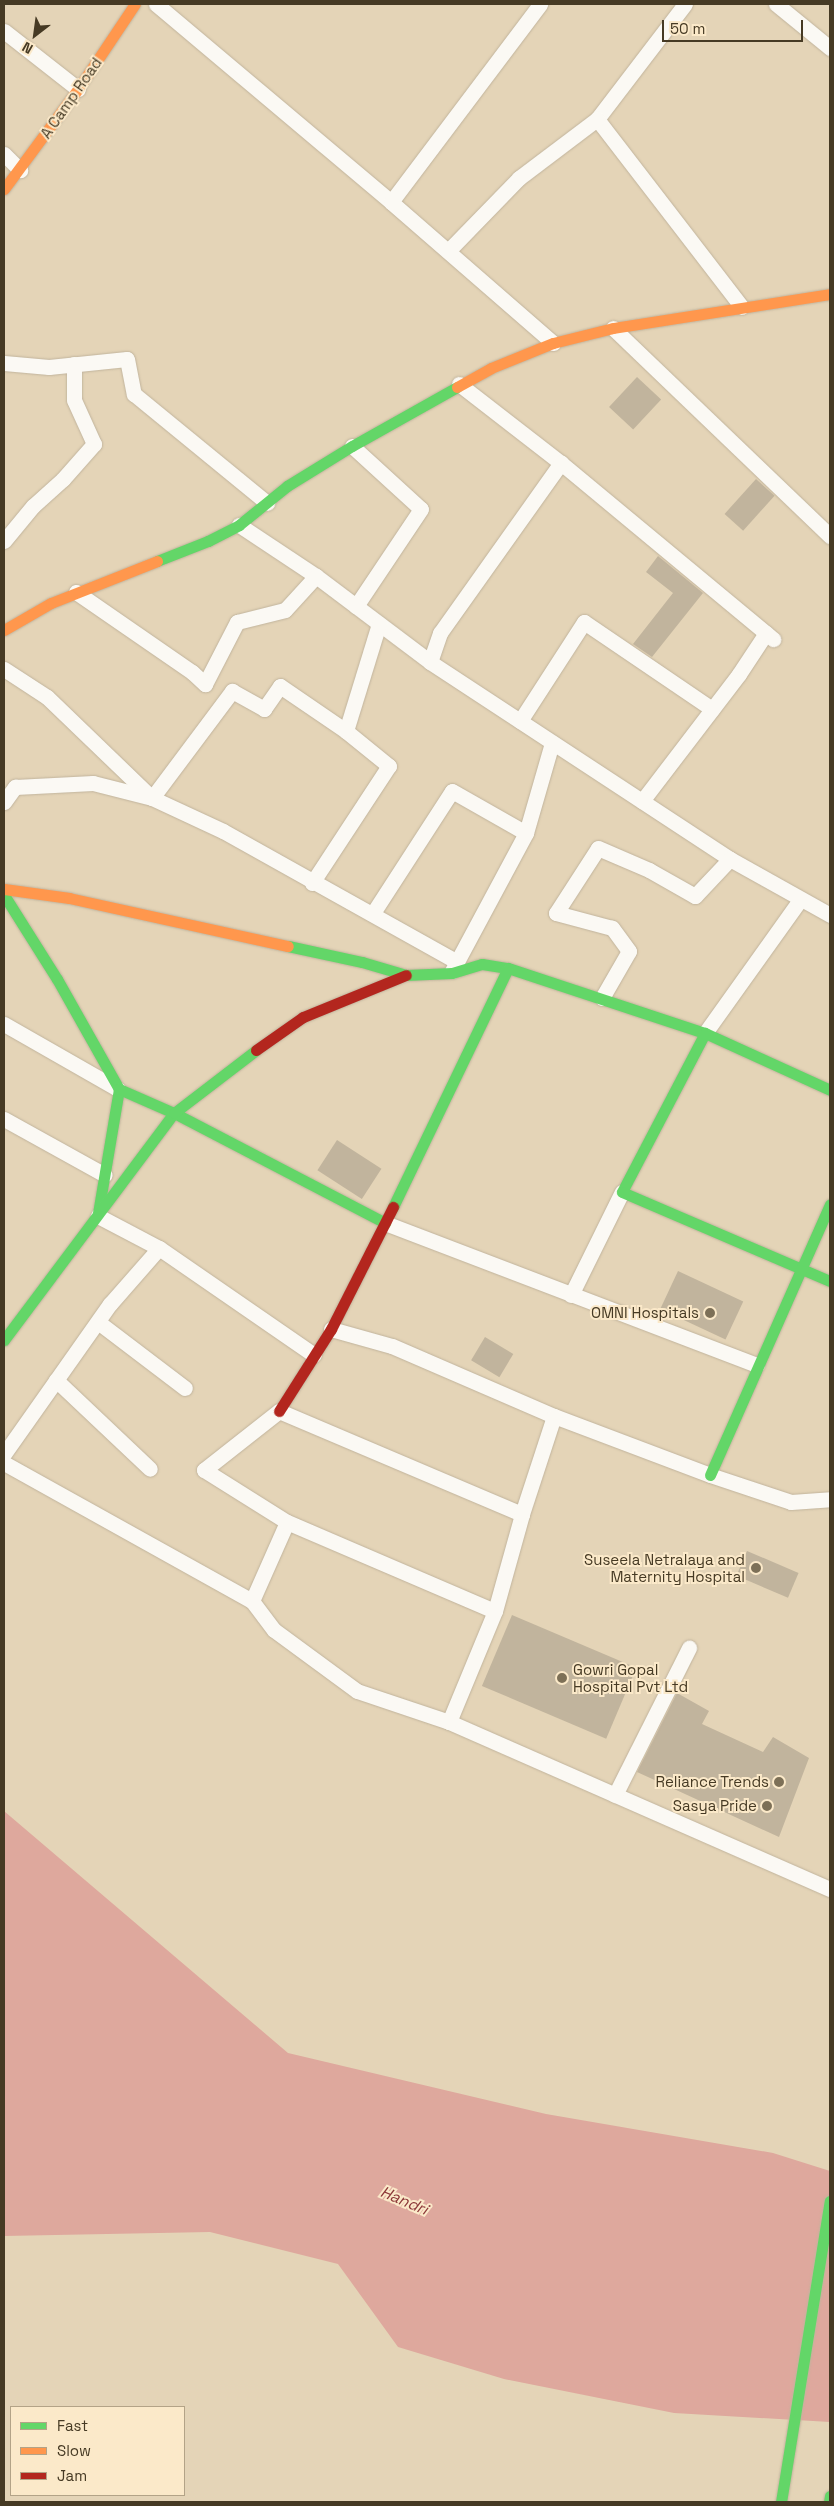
<!DOCTYPE html>
<html>
<head>
<meta charset="utf-8">
<style>
	body { margin:0 }
	#map { position:relative; width:834px; height:2506px; overflow:hidden; background:#e4d4b7; font-family:"Space Grotesk",sans-serif }
	div>[style] { position:absolute }
	[style*='--x'] { left:calc(var(--x)*1px); top:calc(var(--y)*1px); width:calc(var(--w)*1px); rotate:calc(var(--a)*1deg) }
	.water>* { inset:0; background:#dea89d }
	.building>* { inset:0; background:#c1b49d; transform-origin:0 0 }
	.roads { filter:drop-shadow(0 0 1px #c1b49d) drop-shadow(0 0 1px #c1b49d) }
	.street>* { height:15px; margin:-7.5px; padding:0 7.5px; transform-origin:7.5px; border-radius:7.5px; background:#fbf9f4 }
	.fast>* { height:11px; margin:-5.5px; padding:0 5.5px; transform-origin:5.5px; border-radius:5.5px; background:#63d668 }
	.slow>* { height:11px; margin:-5.5px; padding:0 5.5px; transform-origin:5.5px; border-radius:5.5px; background:#ff974d }
	.jam>* { height:11px; margin:-5.5px; padding:0 5.5px; transform-origin:5.5px; border-radius:5.5px; background:#b3261e }
	.dots>* { width:14px; height:14px; translate:-50% -50%; box-sizing:border-box; border:2px solid #fbe9c9; border-radius:50% }
	span { translate:-50% -50%; white-space:nowrap; text-align:center; line-height:1.15; -webkit-text-stroke:4px #fbe9c9; paint-order:stroke }
	.street-label { font-size:15px; color:#463a24 }
	.poi-label { font-size:15px; color:#463a24 }
	.right { translate:-100% -50%; text-align:right }
	.left { translate:0 -50%; text-align:left }
	.water-label { font-size:16px; color:#8c3839; font-style:italic }
	.frame { position:absolute; inset:0; border:5px solid #463a24; pointer-events:none }
	.legend { position:absolute; left:10px; top:2406px; width:175px; height:90px; box-sizing:border-box; background:#fbe9c9; border:1px solid #b3a387; margin:0; padding:6px 9px; list-style:none; font-size:15px; color:#463a24 }
	.legend li { display:flex; align-items:center; gap:10px; height:25px }
	.legend b { width:25px; border:1px solid #b3a387 }
	.north { position:absolute; left:10px; top:10px; width:50px; height:50px; -webkit-text-stroke:4px #fbe9c9; paint-order:stroke; rotate:210deg; font-size:14px; font-weight:700; line-height:20px; text-align:center; color:#463a24 }
	.north::after { content:''; display:block; margin:auto; width:18px; height:22px; background:#463a24; clip-path:polygon(50% 0,100% 100%,50% 72%,0 100%) }
	.scale { position:absolute; left:662px; top:20px; width:141px; height:22px; box-sizing:border-box; border:2px solid #463a24; border-top:0; padding-left:6px; font-size:15px; line-height:18px; white-space:nowrap; color:#463a24; -webkit-text-stroke:4px #fbe9c9; paint-order:stroke }
</style>
</head>
<body>
<div id="map">
	<div class="water">
		<i style="clip-path:polygon(4px 1811px,288px 2053px,546px 2114px,773px 2153px,830px 2171px,830px 2422px,674px 2413px,504px 2379px,398px 2347px,338px 2264px,210px 2232px,4px 2236px)"></i>
	</div>
	<div class="building">
		<i style="left:637px;top:377px;width:33px;height:41px;rotate:43deg"></i>
		<i style="left:756px;top:479px;width:25px;height:47px;rotate:42deg"></i>
		<i style="clip-path:polygon(658px 556px,703px 593px,652px 657px,633px 644px,673px 593px,646px 572px)"></i>
		<i style="left:337px;top:1140px;width:53px;height:36px;rotate:33deg"></i>
		<i style="left:678px;top:1271px;width:72px;height:42px;rotate:25deg"></i>
		<i style="left:485px;top:1337px;width:33px;height:27px;rotate:31deg"></i>
		<i style="left:747px;top:1551px;width:56px;height:27px;rotate:23deg"></i>
		<i style="left:512px;top:1615px;width:135px;height:77px;rotate:23deg"></i>
		<i style="clip-path:polygon(677px 1693px,709px 1711px,702px 1724px,763px 1752px,773px 1737px,809px 1758px,779px 1837px,637px 1772px)"></i>
	</div>
	<div class="roads">
		<div class="street">
			<i style="--x:156;--y:4;--w:307;--a:40.1"></i>
			<i style="--x:391;--y:202;--w:215;--a:41"></i>
			<i style="--x:685;--y:4;--w:145;--a:127.4"></i>
			<i style="--x:597;--y:119;--w:237;--a:52.4"></i>
			<i style="--x:776;--y:4;--w:70;--a:39.2"></i>
			<i style="--x:4;--y:31;--w:94;--a:38.1"></i>
			<i style="--x:4;--y:154;--w:23;--a:45"></i>
			<i style="--x:391;--y:202;--w:248;--a:-53"></i>
			<i style="--x:448;--y:251;--w:102;--a:-45.8"></i>
			<i style="--x:519;--y:178;--w:98;--a:-37.1"></i>
			<i style="--x:613;--y:328;--w:301;--a:43.8"></i>
			<i style="--x:4;--y:363;--w:45;--a:5.1"></i>
			<i style="--x:49;--y:367;--w:78;--a:-5.9"></i>
			<i style="--x:127;--y:359;--w:36;--a:79"></i>
			<i style="--x:134;--y:394;--w:172;--a:39.3"></i>
			<i style="--x:459;--y:384;--w:129;--a:37.8"></i>
			<i style="--x:561;--y:463;--w:276;--a:39.7"></i>
			<i style="--x:352;--y:446;--w:93;--a:42.4"></i>
			<i style="--x:421;--y:509;--w:117;--a:123.8"></i>
			<i style="--x:239;--y:525;--w:92;--a:33.5"></i>
			<i style="--x:316;--y:576;--w:143;--a:37"></i>
			<i style="--x:430;--y:662;--w:359;--a:33.3"></i>
			<i style="--x:730;--y:859;--w:115;--a:29.2"></i>
			<i style="--x:4;--y:541;--w:45;--a:-50.4"></i>
			<i style="--x:33;--y:506;--w:40;--a:-42"></i>
			<i style="--x:63;--y:479;--w:47;--a:-48.5"></i>
			<i style="--x:94;--y:444;--w:48;--a:-114.4"></i>
			<i style="--x:74;--y:400;--w:36;--a:-90"></i>
			<i style="--x:76;--y:592;--w:141;--a:34.6"></i>
			<i style="--x:192;--y:672;--w:18;--a:43"></i>
			<i style="--x:205;--y:684;--w:70;--a:-62.7"></i>
			<i style="--x:237;--y:622;--w:49;--a:-14"></i>
			<i style="--x:285;--y:610;--w:46;--a:-47.6"></i>
			<i style="--x:430;--y:662;--w:31;--a:-71"></i>
			<i style="--x:440;--y:633;--w:209;--a:-54.6"></i>
			<i style="--x:4;--y:669;--w:51;--a:33.1"></i>
			<i style="--x:47;--y:697;--w:144;--a:43.9"></i>
			<i style="--x:520;--y:721;--w:118;--a:-57.1"></i>
			<i style="--x:584;--y:622;--w:155;--a:34.2"></i>
			<i style="--x:152;--y:798;--w:134;--a:-53.2"></i>
			<i style="--x:232;--y:691;--w:37;--a:29"></i>
			<i style="--x:264;--y:709;--w:28;--a:-55"></i>
			<i style="--x:280;--y:686;--w:80;--a:34.3"></i>
			<i style="--x:642;--y:801;--w:160;--a:-52.6"></i>
			<i style="--x:739;--y:674;--w:49;--a:-56.6"></i>
			<i style="--x:4;--y:802;--w:19;--a:-54"></i>
			<i style="--x:15;--y:787;--w:78;--a:-2.9"></i>
			<i style="--x:93;--y:783;--w:61;--a:14.3"></i>
			<i style="--x:152;--y:798;--w:78;--a:24.9"></i>
			<i style="--x:223;--y:831;--w:268;--a:29.2"></i>
			<i style="--x:312;--y:883;--w:140;--a:-56.7"></i>
			<i style="--x:389;--y:766;--w:55;--a:-140.9"></i>
			<i style="--x:346;--y:731;--w:112;--a:-72.9"></i>
			<i style="--x:373;--y:913;--w:145;--a:-57.1"></i>
			<i style="--x:452;--y:791;--w:85;--a:29.6"></i>
			<i style="--x:452;--y:971;--w:157;--a:-61.8"></i>
			<i style="--x:526;--y:833;--w:94;--a:-73.9"></i>
			<i style="--x:602;--y:998;--w:54;--a:-60.1"></i>
			<i style="--x:629;--y:951;--w:29;--a:-126"></i>
			<i style="--x:612;--y:928;--w:58;--a:-165"></i>
			<i style="--x:556;--y:913;--w:77;--a:-57.1"></i>
			<i style="--x:598;--y:848;--w:56;--a:23.3"></i>
			<i style="--x:649;--y:870;--w:53;--a:29.5"></i>
			<i style="--x:695;--y:896;--w:51;--a:-46.6"></i>
			<i style="--x:4;--y:1024;--w:131;--a:29.7"></i>
			<i style="--x:705;--y:1033;--w:163;--a:-54.5"></i>
			<i style="--x:4;--y:1119;--w:115;--a:29"></i>
			<i style="--x:98;--y:1216;--w:69;--a:27.7"></i>
			<i style="--x:159;--y:1248;--w:188;--a:34.6"></i>
			<i style="--x:385;--y:1223;--w:398;--a:20.9"></i>
			<i style="--x:571;--y:1295;--w:115;--a:-63.7"></i>
			<i style="--x:98;--y:1322;--w:109;--a:37.2"></i>
			<i style="--x:331;--y:1329;--w:63;--a:15.6"></i>
			<i style="--x:392;--y:1346;--w:176;--a:23.4"></i>
			<i style="--x:554;--y:1416;--w:167;--a:20.7"></i>
			<i style="--x:710;--y:1475;--w:85;--a:18.4"></i>
			<i style="--x:791;--y:1502;--w:39;--a:-4"></i>
			<i style="--x:56;--y:1380;--w:129;--a:43.4"></i>
			<i style="--x:4;--y:1454;--w:184;--a:-54.8"></i>
			<i style="--x:110;--y:1304;--w:74;--a:-48.8"></i>
			<i style="--x:4;--y:1463;--w:284;--a:29.1"></i>
			<i style="--x:252;--y:1601;--w:36;--a:53"></i>
			<i style="--x:274;--y:1630;--w:103;--a:36.3"></i>
			<i style="--x:357;--y:1691;--w:97;--a:18.6"></i>
			<i style="--x:449;--y:1722;--w:416;--a:23.7"></i>
			<i style="--x:287;--y:1522;--w:226;--a:23.2"></i>
			<i style="--x:252;--y:1601;--w:86;--a:-66.1"></i>
			<i style="--x:287;--y:1522;--w:98;--a:-147.9"></i>
			<i style="--x:204;--y:1470;--w:95;--a:-38.2"></i>
			<i style="--x:279;--y:1411;--w:264;--a:23"></i>
			<i style="--x:449;--y:1722;--w:120;--a:-67.5"></i>
			<i style="--x:495;--y:1611;--w:101;--a:-74.4"></i>
			<i style="--x:522;--y:1514;--w:103;--a:-71.9"></i>
			<i style="--x:615;--y:1795;--w:165;--a:-63.3"></i>
		</div>
		<div class="fast">
			<i style="--x:157;--y:561;--w:55;--a:-21.4"></i>
			<i style="--x:208;--y:541;--w:35;--a:-27"></i>
			<i style="--x:239;--y:525;--w:62;--a:-39.1"></i>
			<i style="--x:287;--y:486;--w:76;--a:-31.6"></i>
			<i style="--x:352;--y:446;--w:120;--a:-29.3"></i>
			<i style="--x:4;--y:895;--w:99;--a:57.8"></i>
			<i style="--x:57;--y:979;--w:126;--a:60.6"></i>
			<i style="--x:119;--y:1089;--w:126;--a:99.6"></i>
			<i style="--x:288;--y:946;--w:76;--a:12.2"></i>
			<i style="--x:362;--y:962;--w:46;--a:16.5"></i>
			<i style="--x:406;--y:975;--w:46;--a:-2.5"></i>
			<i style="--x:452;--y:973;--w:31;--a:-17"></i>
			<i style="--x:482;--y:964;--w:26;--a:9"></i>
			<i style="--x:508;--y:968;--w:207;--a:18.3"></i>
			<i style="--x:705;--y:1033;--w:137;--a:24.5"></i>
			<i style="--x:705;--y:1033;--w:179;--a:117.6"></i>
			<i style="--x:622;--y:1192;--w:226;--a:23.2"></i>
			<i style="--x:119;--y:1089;--w:60;--a:23.6"></i>
			<i style="--x:174;--y:1113;--w:238;--a:27.5"></i>
			<i style="--x:393;--y:1207;--w:265;--a:-64.3"></i>
			<i style="--x:4;--y:1340;--w:284;--a:-53.2"></i>
			<i style="--x:174;--y:1113;--w:103;--a:-37.5"></i>
			<i style="--x:710;--y:1475;--w:296;--a:-66.1"></i>
			<i style="--x:781;--y:2502;--w:305;--a:-80.8"></i>
			<i style="--x:829;--y:2502;--w:6;--a:-81"></i>
		</div>
		<div class="slow">
			<i style="--x:4;--y:189;--w:124;--a:-53.5"></i>
			<i style="--x:78;--y:89;--w:102;--a:-56.2"></i>
			<i style="--x:457;--y:387;--w:39;--a:-29"></i>
			<i style="--x:491;--y:368;--w:67;--a:-22"></i>
			<i style="--x:553;--y:343;--w:62;--a:-14"></i>
			<i style="--x:613;--y:328;--w:220;--a:-8.9"></i>
			<i style="--x:4;--y:630;--w:54;--a:-29.9"></i>
			<i style="--x:51;--y:603;--w:114;--a:-21.6"></i>
			<i style="--x:4;--y:889;--w:66;--a:7.9"></i>
			<i style="--x:69;--y:898;--w:224;--a:12.4"></i>
		</div>
		<div class="jam">
			<i style="--x:256;--y:1050;--w:57;--a:-35.1"></i>
			<i style="--x:303;--y:1017;--w:111;--a:-22.2"></i>
			<i style="--x:279;--y:1411;--w:97;--a:-57.6"></i>
			<i style="--x:331;--y:1329;--w:137;--a:-63.1"></i>
		</div>
	</div>
	<div class="dots">
		<i style="left:710px;top:1313px;background:#7d7057"></i>
		<i style="left:756px;top:1568px;background:#7d7057"></i>
		<i style="left:562px;top:1678px;background:#7d7057"></i>
		<i style="left:779px;top:1782px;background:#7d7057"></i>
		<i style="left:767px;top:1806px;background:#7d7057"></i>
	</div>
	<div class="street-label">
		<span style="left:71px;top:98px;rotate:-55deg">A Camp Road</span>
	</div>
	<div class="poi-label">
		<span class="right" style="left:699px;top:1313px">OMNI Hospitals</span>
		<span class="right" style="left:745px;top:1568px">Suseela Netralaya and<br>Maternity Hospital</span>
		<span class="left" style="left:573px;top:1678px">Gowri Gopal<br>Hospital Pvt Ltd</span>
		<span class="right" style="left:769px;top:1782px">Reliance Trends</span>
		<span class="right" style="left:757px;top:1806px">Sasya Pride</span>
	</div>
	<div class="water-label">
		<span style="left:404px;top:2201px;rotate:23deg">Handri</span>
	</div>
	<div class="frame"></div>
	<ul class="legend">
	<li><b style="height:6px;background:#63d668"></b>Fast</li>
	<li><b style="height:6px;background:#ff974d"></b>Slow</li>
	<li><b style="height:6px;background:#b3261e"></b>Jam</li>
	</ul>
	<div class="north">N</div>
	<div class="scale">50 m</div>
</div>
</body>
</html>
